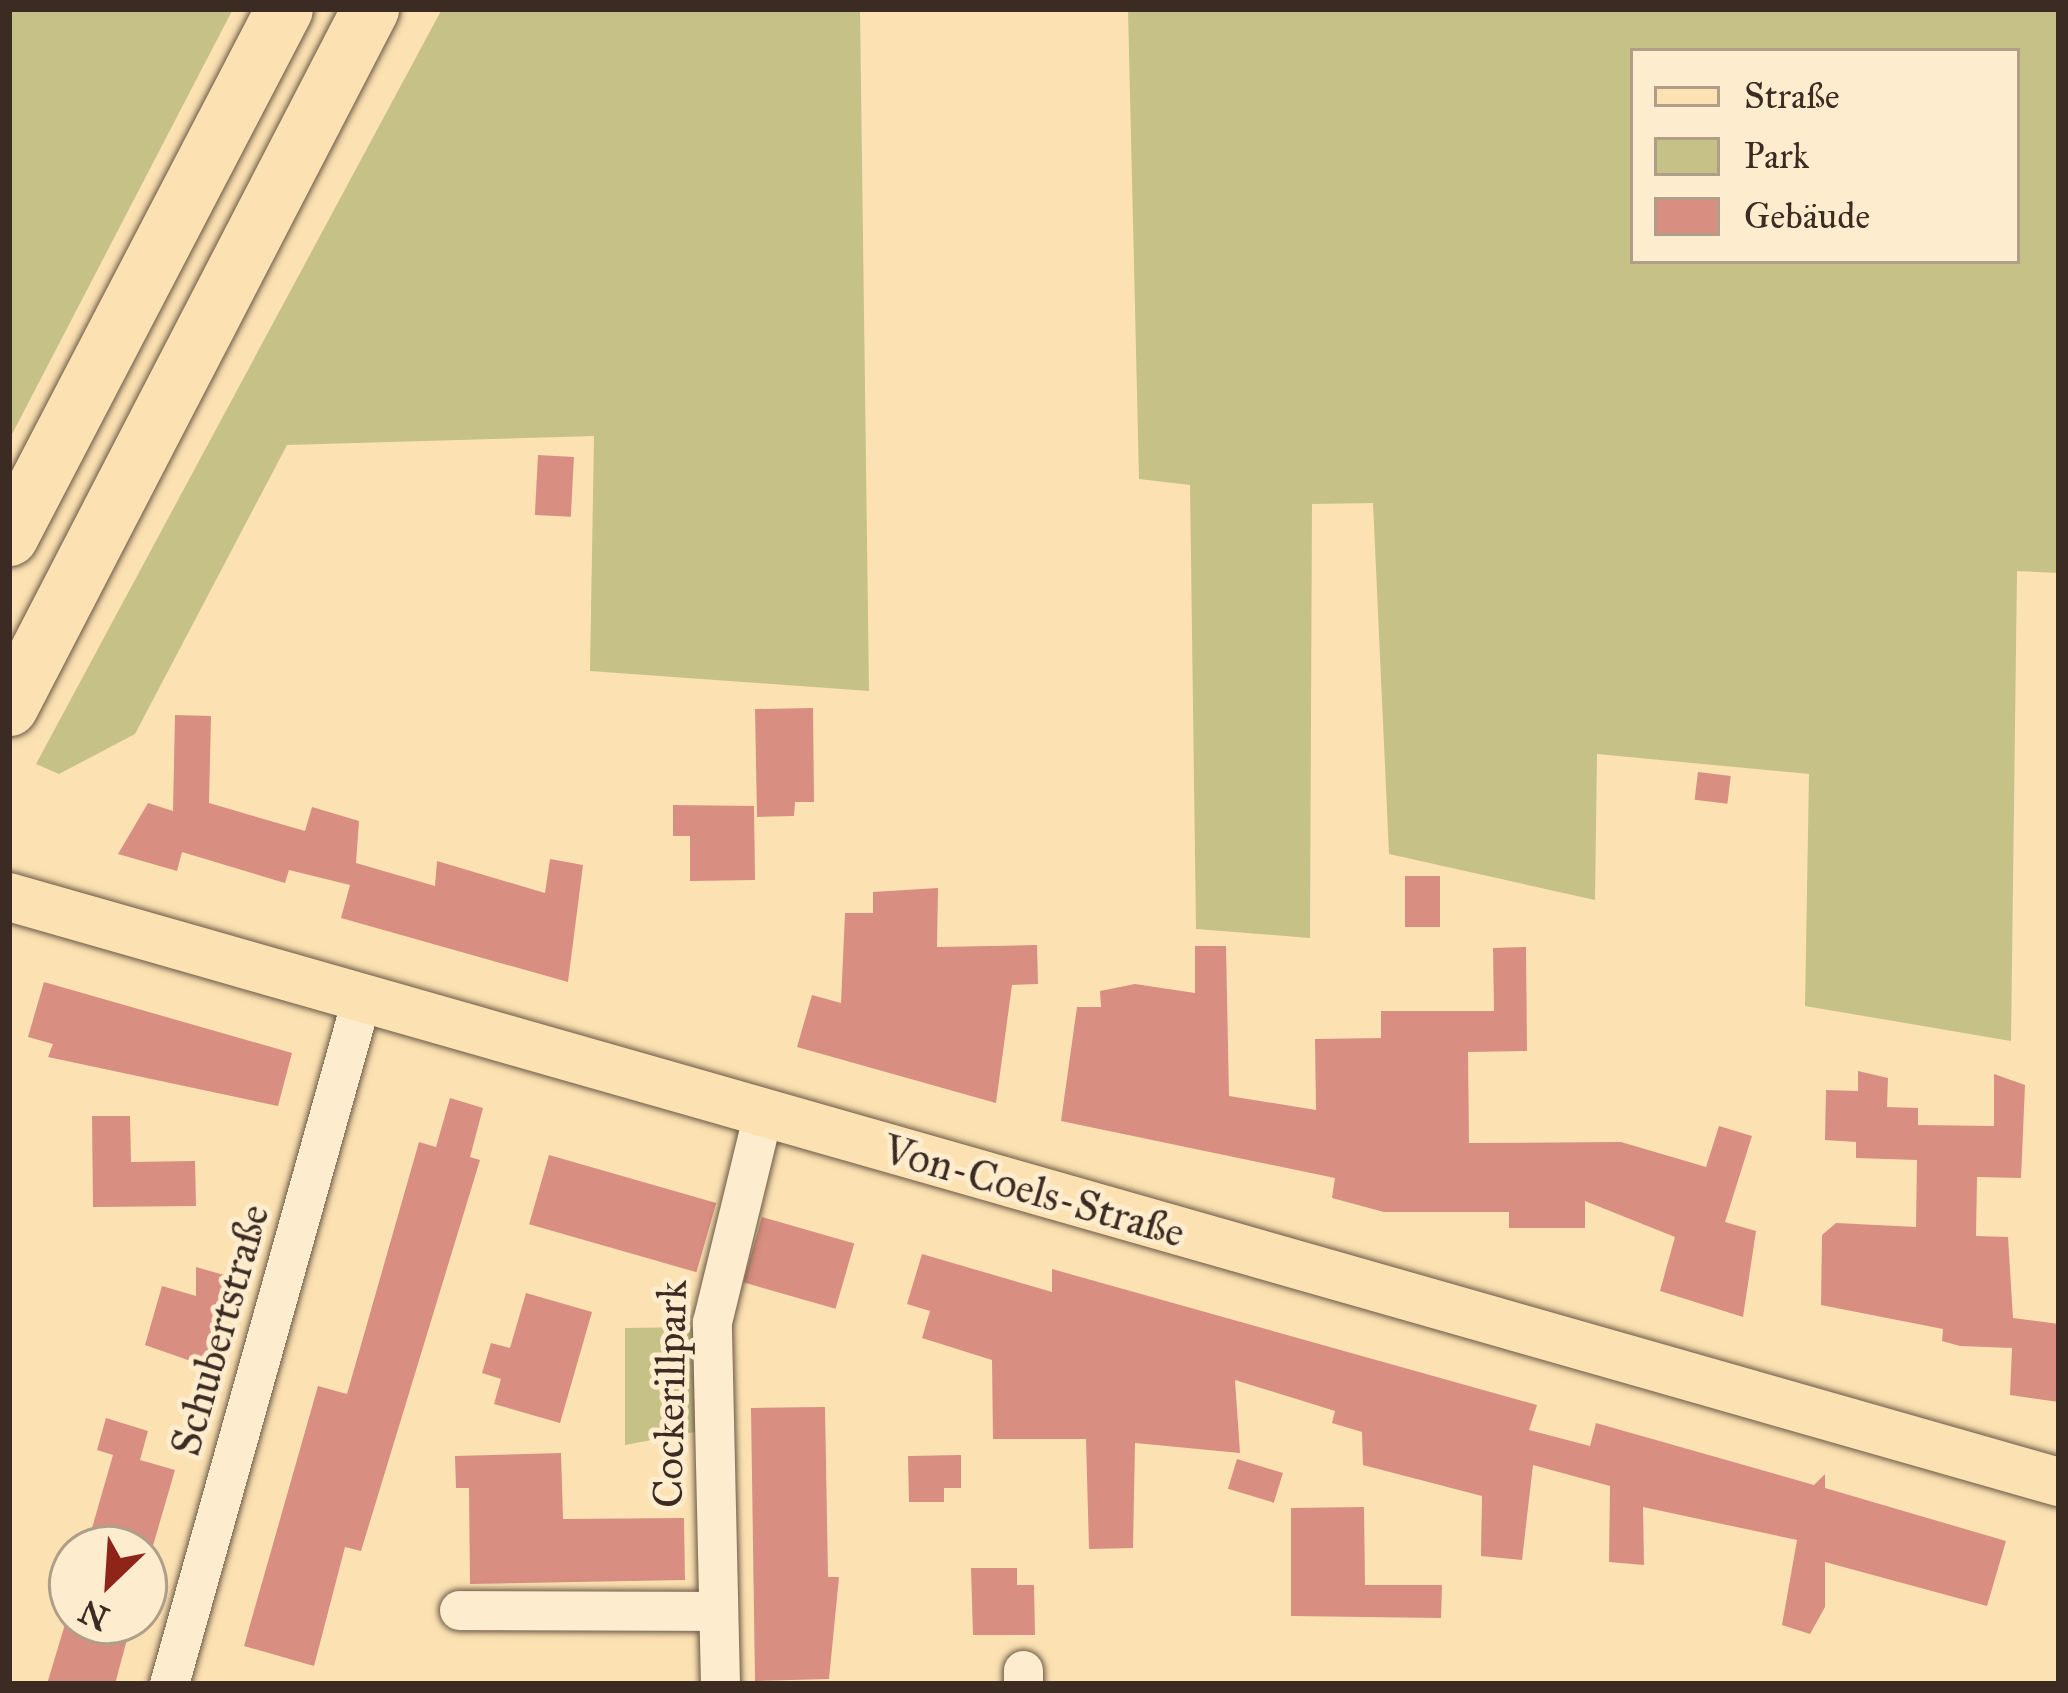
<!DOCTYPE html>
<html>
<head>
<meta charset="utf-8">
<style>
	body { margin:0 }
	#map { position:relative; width:2068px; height:1693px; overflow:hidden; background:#fce2b2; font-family:"IM FELL Great Primer",serif }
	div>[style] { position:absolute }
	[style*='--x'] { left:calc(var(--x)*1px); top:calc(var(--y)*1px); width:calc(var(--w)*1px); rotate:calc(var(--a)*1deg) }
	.green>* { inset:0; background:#c6c187 }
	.building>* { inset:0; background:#d88e80; transform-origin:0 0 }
	.roads { filter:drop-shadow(0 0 3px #6b5946) drop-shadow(0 0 3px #6b5946) }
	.minor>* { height:39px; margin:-19.5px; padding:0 19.5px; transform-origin:19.5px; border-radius:19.5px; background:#fdeccd }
	.major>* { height:48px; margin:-24px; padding:0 24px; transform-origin:24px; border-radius:24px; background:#fce2b2 }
	.highway>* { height:57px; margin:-28.5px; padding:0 28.5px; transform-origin:28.5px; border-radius:28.5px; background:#fce2b2 }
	span { translate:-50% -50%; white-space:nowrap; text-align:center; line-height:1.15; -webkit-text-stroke:10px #fdeccd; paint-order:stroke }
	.street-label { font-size:42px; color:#3b2b22 }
	.frame { position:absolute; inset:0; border:12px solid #3b2b22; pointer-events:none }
	.legend { position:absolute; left:1630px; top:48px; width:390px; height:216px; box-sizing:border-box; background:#fdeccd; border:3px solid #af9f89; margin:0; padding:15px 21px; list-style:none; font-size:36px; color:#3b2b22 }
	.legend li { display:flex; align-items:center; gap:24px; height:60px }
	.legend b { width:60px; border:3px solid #af9f89 }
	.north { position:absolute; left:48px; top:1525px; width:120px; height:120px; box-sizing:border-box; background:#fdeccd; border:3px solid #af9f89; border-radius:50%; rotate:205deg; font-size:33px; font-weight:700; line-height:48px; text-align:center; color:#3b2b22 }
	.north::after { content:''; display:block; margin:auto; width:42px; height:54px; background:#8f2418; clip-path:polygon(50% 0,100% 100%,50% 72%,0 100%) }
</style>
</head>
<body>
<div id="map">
	<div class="green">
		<i style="clip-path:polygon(9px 9px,233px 9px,9px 440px)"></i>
		<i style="clip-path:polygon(442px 9px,860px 9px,869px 691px,590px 671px,594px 436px,287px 445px,135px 734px,59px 774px,36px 764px)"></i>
		<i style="clip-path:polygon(evenodd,1128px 9px,2059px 9px,2059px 573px,2017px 571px,2011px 1041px,1805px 1006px,1809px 774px,1597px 754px,1595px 900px,1389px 854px,1373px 503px,1312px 504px,1310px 938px,1196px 929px,1190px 485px,1139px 479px,1128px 9px,2017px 51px,2017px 261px,1633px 261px,1633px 51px,2017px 51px)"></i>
		<i style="clip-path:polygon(697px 1327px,700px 1431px,625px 1445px,625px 1328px)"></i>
	</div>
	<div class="building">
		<i style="left:538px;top:455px;width:36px;height:60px;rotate:3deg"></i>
		<i style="clip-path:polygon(813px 708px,814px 802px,795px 802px,794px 816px,757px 817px,755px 709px)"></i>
		<i style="clip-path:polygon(175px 715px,211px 716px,209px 803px,305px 831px,312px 807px,359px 821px,356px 863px,435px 886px,437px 861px,545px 893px,550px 859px,583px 865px,568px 982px,341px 918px,350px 885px,289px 870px,285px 883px,182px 852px,177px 871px,118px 854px,148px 803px,173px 811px)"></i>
		<i style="left:1698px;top:772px;width:33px;height:28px;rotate:7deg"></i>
		<i style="clip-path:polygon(673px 805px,754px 806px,755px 880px,690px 881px,690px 836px,673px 836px)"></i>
		<i style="left:1440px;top:876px;width:51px;height:35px;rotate:90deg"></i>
		<i style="clip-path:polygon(938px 888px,937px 947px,1037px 945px,1038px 984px,1012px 985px,996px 1103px,797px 1047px,812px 995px,841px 1003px,845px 913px,873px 913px,873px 892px)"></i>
		<i style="clip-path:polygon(1195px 946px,1226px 946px,1229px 1096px,1316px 1110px,1315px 1039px,1381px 1038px,1381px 1011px,1494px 1011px,1493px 948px,1526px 947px,1527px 1051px,1468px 1052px,1469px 1143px,1621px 1142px,1706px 1167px,1719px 1126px,1752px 1136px,1725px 1222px,1756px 1231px,1743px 1317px,1660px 1291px,1675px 1237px,1585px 1201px,1585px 1228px,1509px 1228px,1509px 1212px,1384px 1212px,1332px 1198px,1335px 1178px,1061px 1121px,1077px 1007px,1101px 1007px,1100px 991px,1135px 984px,1195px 993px)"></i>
		<i style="clip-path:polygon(44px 982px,292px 1053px,278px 1106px,48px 1057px,53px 1044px,28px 1037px)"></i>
		<i style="clip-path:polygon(1858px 1071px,1888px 1078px,1887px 1107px,1918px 1108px,1918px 1125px,1994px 1126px,1994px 1074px,2025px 1085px,2021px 1178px,1977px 1177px,1976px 1236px,2008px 1237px,2013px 1318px,2059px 1324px,2059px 1402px,2010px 1395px,2012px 1348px,1960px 1346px,1942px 1341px,1943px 1329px,1821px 1305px,1822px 1235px,1836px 1223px,1916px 1227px,1917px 1160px,1856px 1158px,1856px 1142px,1825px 1140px,1826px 1090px,1858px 1091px)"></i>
		<i style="clip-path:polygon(450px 1098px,483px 1108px,470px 1157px,480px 1160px,361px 1551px,345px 1547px,314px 1666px,244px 1646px,318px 1386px,347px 1394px,419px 1142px,436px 1147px)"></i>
		<i style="clip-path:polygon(92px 1116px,130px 1116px,131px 1162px,195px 1161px,196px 1206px,93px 1207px)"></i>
		<i style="left:549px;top:1155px;width:174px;height:72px;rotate:16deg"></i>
		<i style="left:762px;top:1217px;width:96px;height:68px;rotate:16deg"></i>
		<i style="clip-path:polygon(922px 1254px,1052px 1292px,1052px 1269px,1537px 1405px,1529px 1430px,1590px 1446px,1596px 1423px,1814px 1485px,1825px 1474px,1825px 1488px,2006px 1541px,1987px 1606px,1825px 1562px,1825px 1607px,1810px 1634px,1782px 1625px,1797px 1540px,1643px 1507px,1644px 1565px,1609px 1562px,1610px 1486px,1533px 1465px,1522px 1560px,1481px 1556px,1482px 1496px,1363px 1465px,1362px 1432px,1332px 1423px,1335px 1411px,1235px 1380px,1240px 1453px,1135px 1443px,1133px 1548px,1089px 1549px,1086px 1439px,993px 1439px,992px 1360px,922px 1338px,930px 1311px,907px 1304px)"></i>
		<i style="clip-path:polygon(196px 1267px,231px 1277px,205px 1366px,145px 1345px,162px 1286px,196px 1296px)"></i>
		<i style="clip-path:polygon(526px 1293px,592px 1312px,560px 1423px,494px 1404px,501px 1379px,482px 1373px,491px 1343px,510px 1348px)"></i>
		<i style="clip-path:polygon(825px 1407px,828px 1577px,839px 1577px,829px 1679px,755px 1681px,751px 1408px)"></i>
		<i style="clip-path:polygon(106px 1418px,148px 1431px,140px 1460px,175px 1470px,152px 1549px,86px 1549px,113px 1455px,97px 1450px)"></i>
		<i style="clip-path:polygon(561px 1453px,563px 1519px,684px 1518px,685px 1580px,470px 1584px,469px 1488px,456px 1488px,455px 1456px)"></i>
		<i style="clip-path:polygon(961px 1455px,961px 1488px,944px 1488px,944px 1502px,909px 1502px,908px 1456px)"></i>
		<i style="left:1237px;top:1459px;width:48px;height:31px;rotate:17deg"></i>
		<i style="clip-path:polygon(1364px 1507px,1365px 1585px,1442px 1585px,1441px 1618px,1291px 1616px,1291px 1508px)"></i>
		<i style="clip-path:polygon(971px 1568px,1017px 1568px,1017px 1585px,1034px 1585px,1035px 1635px,973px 1635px)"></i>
		<i style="clip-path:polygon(66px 1621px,132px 1621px,115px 1684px,47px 1684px)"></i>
	</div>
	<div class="roads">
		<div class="minor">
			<i style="--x:459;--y:1610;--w:258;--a:0.2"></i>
			<i style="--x:169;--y:1684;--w:710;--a:-74.32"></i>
			<i style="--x:720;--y:1684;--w:362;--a:-91.3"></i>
			<i style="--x:712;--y:1322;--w:215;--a:-76.3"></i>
			<i style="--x:1023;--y:1684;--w:14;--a:-90"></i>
		</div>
		<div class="major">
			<i style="--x:9;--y:897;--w:2132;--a:15.93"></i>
		</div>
		<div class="highway">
			<i style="--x:9;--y:537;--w:595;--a:-62.49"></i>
			<i style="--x:9;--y:707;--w:786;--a:-62.65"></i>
		</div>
	</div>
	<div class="street-label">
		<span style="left:1034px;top:1191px;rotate:16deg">Von-Coels-Straße</span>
		<span style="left:220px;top:1330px;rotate:-74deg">Schubertstraße</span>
		<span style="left:670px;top:1394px;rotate:-89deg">Cockerillpark</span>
	</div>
	<div class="frame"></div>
	<ul class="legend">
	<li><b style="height:15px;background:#fce2b2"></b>Straße</li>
	<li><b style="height:33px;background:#c6c187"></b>Park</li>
	<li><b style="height:33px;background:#d88e80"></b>Gebäude</li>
	</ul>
	<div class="north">N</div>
</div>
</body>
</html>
